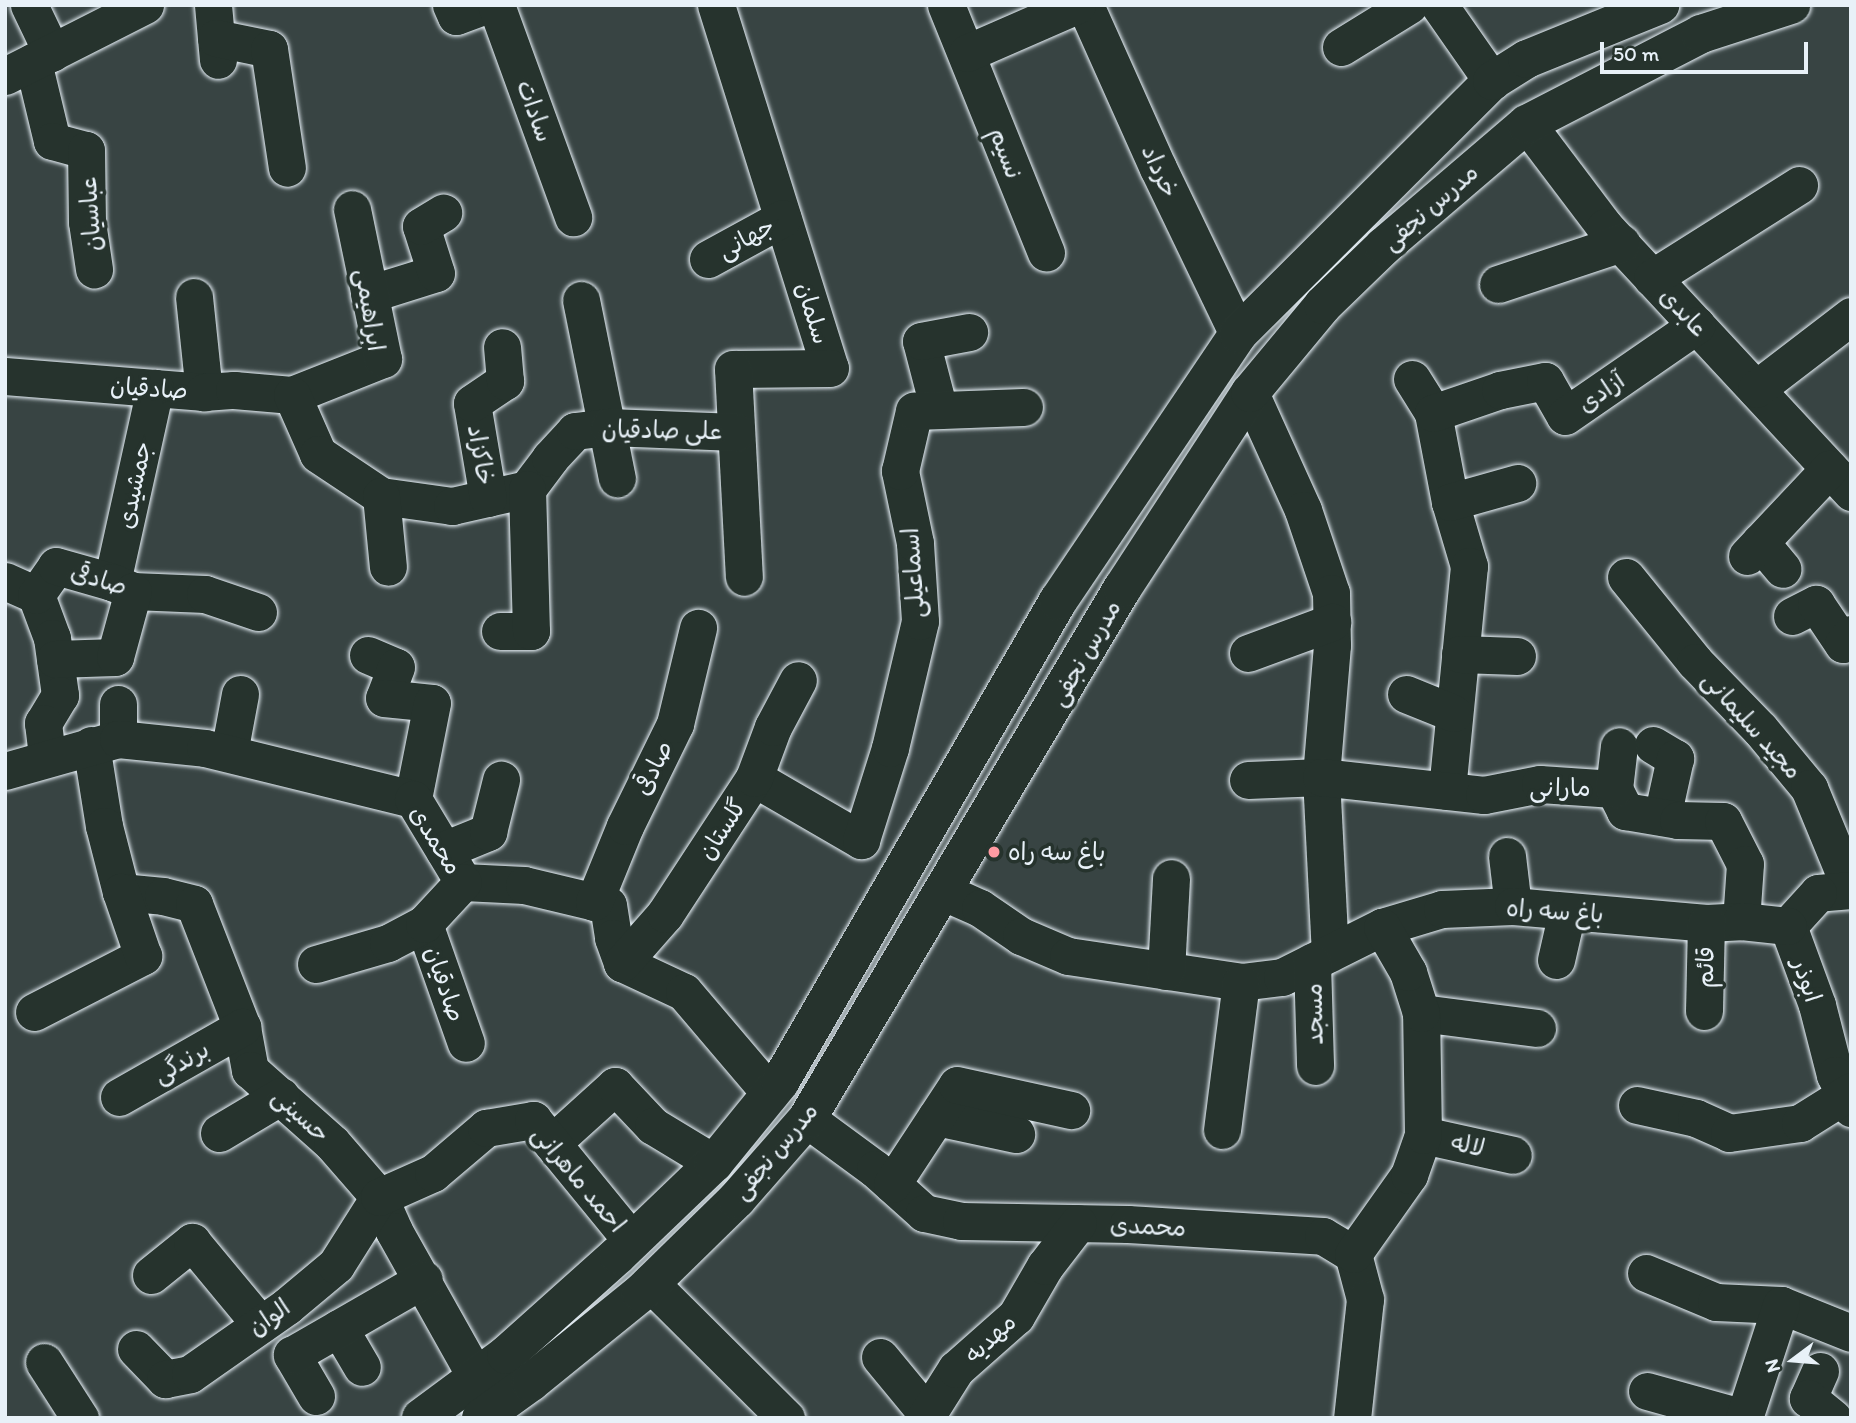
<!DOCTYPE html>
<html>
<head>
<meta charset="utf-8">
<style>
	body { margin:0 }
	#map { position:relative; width:1856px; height:1423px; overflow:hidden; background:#384443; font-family:Itim,"Playpen Sans Arabic",sans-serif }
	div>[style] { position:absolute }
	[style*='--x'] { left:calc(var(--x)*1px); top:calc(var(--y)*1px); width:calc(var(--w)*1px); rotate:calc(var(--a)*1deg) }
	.roads { filter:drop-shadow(0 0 2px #e8f1f8) drop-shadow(0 0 2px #e8f1f8) }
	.minor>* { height:37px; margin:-18.5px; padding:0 18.5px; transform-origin:18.5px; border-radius:18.5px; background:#26332d }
	.major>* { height:38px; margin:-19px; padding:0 19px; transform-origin:19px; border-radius:19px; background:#26332d }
	.dots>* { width:19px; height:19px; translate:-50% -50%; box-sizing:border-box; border:4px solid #26332d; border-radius:50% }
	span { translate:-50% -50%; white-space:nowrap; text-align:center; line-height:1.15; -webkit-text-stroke:7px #26332d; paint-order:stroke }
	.street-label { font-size:24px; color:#e8f1f8 }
	.poi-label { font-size:24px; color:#e8f1f8 }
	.left { translate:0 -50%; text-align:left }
	.frame { position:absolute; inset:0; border:7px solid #e8f1f8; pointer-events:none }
	.north { position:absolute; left:1758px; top:1325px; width:70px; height:70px; -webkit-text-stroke:5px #26332d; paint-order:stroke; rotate:254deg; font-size:19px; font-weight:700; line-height:28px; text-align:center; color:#e8f1f8 }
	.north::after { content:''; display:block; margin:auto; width:24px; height:32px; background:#e8f1f8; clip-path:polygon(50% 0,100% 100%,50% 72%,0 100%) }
	.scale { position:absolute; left:1600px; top:42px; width:208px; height:32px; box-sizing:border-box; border:4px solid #e8f1f8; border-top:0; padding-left:9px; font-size:21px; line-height:24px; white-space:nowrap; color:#e8f1f8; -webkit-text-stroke:5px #26332d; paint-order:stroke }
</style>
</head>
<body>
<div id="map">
	<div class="roads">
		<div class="minor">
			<i style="--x:29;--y:5;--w:53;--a:64.4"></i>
			<i style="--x:213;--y:5;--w:55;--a:84.8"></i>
			<i style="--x:451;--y:5;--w:12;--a:66"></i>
			<i style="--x:456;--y:16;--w:33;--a:-20"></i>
			<i style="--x:496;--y:5;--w:226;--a:70"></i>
			<i style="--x:716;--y:5;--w:380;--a:72.6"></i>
			<i style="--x:830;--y:368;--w:97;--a:179.4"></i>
			<i style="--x:733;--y:369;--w:208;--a:87"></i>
			<i style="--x:946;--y:5;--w:267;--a:68"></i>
			<i style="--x:1085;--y:5;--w:179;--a:65.9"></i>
			<i style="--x:1158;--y:168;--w:184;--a:64.3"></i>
			<i style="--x:1439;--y:5;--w:93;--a:55.1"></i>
			<i style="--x:216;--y:38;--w:54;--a:11.7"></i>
			<i style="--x:269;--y:49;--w:120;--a:81.4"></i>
			<i style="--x:1341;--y:47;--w:80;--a:-31.7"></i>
			<i style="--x:967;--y:53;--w:120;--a:-23.6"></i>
			<i style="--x:33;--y:62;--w:81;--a:76.5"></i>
			<i style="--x:52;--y:141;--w:35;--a:15"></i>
			<i style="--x:86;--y:150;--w:72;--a:89.2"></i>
			<i style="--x:87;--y:222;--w:48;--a:81.5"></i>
			<i style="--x:5;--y:76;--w:157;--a:-26.9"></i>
			<i style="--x:1527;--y:124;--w:129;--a:52.9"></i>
			<i style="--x:1605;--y:227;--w:362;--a:47.1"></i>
			<i style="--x:708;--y:259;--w:85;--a:-28.7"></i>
			<i style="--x:1652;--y:278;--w:174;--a:-32.3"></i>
			<i style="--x:1498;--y:284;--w:130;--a:-18.4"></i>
			<i style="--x:369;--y:294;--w:70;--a:-17.4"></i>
			<i style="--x:436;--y:273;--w:49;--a:-107.7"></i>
			<i style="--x:421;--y:226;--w:26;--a:-31"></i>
			<i style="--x:194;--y:297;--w:96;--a:84"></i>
			<i style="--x:581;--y:300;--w:182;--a:78.6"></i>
			<i style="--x:5;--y:376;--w:200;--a:4.6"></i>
			<i style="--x:204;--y:392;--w:30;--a:-4"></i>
			<i style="--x:234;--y:390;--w:58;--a:4.9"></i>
			<i style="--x:292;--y:395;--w:98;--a:-21.6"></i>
			<i style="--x:383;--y:359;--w:153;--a:-101.7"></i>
			<i style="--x:1412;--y:379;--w:40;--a:58"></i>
			<i style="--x:1433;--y:413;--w:91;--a:79.2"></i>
			<i style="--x:1450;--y:502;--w:67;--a:73.5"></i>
			<i style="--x:1469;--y:566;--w:226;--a:95.6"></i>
			<i style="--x:1756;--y:389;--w:120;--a:-37.5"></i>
			<i style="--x:1250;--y:393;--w:128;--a:65.6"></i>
			<i style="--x:1303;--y:510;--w:88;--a:71.4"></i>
			<i style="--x:1331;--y:593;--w:52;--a:88.9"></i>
			<i style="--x:1332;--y:645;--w:132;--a:94.8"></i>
			<i style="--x:1321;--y:777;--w:176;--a:87.1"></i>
			<i style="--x:292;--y:395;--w:64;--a:66.2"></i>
			<i style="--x:318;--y:454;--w:76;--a:33.7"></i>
			<i style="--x:381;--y:496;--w:72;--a:8"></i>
			<i style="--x:452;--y:506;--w:77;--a:-12.8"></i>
			<i style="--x:527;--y:489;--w:39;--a:-53"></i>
			<i style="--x:550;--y:458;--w:37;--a:-47"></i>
			<i style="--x:575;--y:431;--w:34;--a:-7"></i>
			<i style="--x:609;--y:427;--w:127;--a:2.3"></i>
			<i style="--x:939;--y:410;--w:71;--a:-104.6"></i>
			<i style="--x:921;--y:341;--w:49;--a:-10.6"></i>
			<i style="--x:1433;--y:413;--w:71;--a:-18.9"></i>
			<i style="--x:1500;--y:390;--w:46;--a:-11.3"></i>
			<i style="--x:1545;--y:381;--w:40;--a:60.3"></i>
			<i style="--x:1565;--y:416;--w:160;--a:-34.6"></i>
			<i style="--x:381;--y:496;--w:71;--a:84.4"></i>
			<i style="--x:488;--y:498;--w:96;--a:-99.6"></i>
			<i style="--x:472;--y:403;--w:40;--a:-34"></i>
			<i style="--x:505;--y:381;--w:34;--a:-95"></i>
			<i style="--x:1450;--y:502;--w:70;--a:-15.8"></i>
			<i style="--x:1760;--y:542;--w:35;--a:50"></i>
			<i style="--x:1747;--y:556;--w:120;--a:-46.7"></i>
			<i style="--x:1626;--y:577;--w:109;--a:50.9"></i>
			<i style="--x:1695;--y:662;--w:93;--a:45.9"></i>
			<i style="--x:1760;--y:729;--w:77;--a:50.3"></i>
			<i style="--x:1809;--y:788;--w:110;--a:67.6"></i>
			<i style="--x:5;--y:581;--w:34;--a:24"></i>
			<i style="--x:36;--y:595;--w:46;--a:69.6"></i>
			<i style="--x:52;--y:638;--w:58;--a:82"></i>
			<i style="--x:60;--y:695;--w:33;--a:121"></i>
			<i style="--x:43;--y:723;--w:34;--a:83"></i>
			<i style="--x:112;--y:582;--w:199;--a:-77.5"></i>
			<i style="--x:36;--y:595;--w:35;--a:-55"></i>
			<i style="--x:56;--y:566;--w:58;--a:15.9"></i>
			<i style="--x:112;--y:582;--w:23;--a:23"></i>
			<i style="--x:133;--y:591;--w:72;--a:2.4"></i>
			<i style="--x:205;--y:594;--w:56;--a:18.8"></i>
			<i style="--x:1792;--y:616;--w:27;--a:-27"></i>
			<i style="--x:1816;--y:604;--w:48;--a:56"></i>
			<i style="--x:1843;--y:644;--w:13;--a:-51"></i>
			<i style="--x:500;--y:631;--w:31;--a:0"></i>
			<i style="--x:531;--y:631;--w:142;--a:-91.6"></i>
			<i style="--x:1248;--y:653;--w:90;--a:-20.3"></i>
			<i style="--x:1460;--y:654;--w:57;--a:2"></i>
			<i style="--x:368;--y:655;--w:30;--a:23"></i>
			<i style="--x:396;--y:667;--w:33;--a:111"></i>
			<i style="--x:384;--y:698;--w:48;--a:5.9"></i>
			<i style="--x:432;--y:703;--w:98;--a:101.2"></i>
			<i style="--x:55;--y:659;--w:60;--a:-1.9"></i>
			<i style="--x:115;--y:657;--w:68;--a:-74.7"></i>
			<i style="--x:1406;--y:694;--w:51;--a:22"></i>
			<i style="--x:118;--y:739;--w:35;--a:-90"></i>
			<i style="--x:91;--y:745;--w:82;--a:80.9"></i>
			<i style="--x:104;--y:826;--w:68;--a:75.6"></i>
			<i style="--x:121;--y:892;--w:42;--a:5.4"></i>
			<i style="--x:163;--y:896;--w:32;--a:14"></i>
			<i style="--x:194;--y:904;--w:132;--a:68.7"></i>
			<i style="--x:242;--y:1027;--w:44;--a:79.5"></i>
			<i style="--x:250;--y:1070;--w:110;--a:41.7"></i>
			<i style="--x:332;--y:1143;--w:72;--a:49"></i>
			<i style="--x:379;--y:1197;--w:37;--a:66"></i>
			<i style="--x:394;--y:1231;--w:167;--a:60.7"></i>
			<i style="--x:1653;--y:745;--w:26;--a:31"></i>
			<i style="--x:1675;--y:758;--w:60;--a:102.4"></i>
			<i style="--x:229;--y:753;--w:60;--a:-79.4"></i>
			<i style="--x:5;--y:771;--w:117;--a:-15.8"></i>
			<i style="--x:118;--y:739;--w:87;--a:5.9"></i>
			<i style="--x:205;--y:748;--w:214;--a:13.8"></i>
			<i style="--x:413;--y:799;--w:97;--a:58.9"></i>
			<i style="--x:463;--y:882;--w:61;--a:2.8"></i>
			<i style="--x:524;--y:885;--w:86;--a:13.4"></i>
			<i style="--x:608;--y:905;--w:33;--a:81"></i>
			<i style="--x:613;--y:938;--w:27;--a:70"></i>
			<i style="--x:622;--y:963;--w:68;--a:25.1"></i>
			<i style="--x:684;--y:992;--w:133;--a:49.6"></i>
			<i style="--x:754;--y:778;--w:124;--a:30.1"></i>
			<i style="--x:861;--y:840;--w:96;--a:-72.5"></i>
			<i style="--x:890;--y:748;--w:130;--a:-76.7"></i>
			<i style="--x:920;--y:621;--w:78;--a:-93.7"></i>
			<i style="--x:915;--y:543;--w:74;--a:-101.8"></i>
			<i style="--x:900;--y:471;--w:62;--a:-76.9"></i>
			<i style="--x:914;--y:411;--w:110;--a:-2.1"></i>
			<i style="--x:1248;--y:780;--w:73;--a:-2.4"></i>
			<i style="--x:1321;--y:777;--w:164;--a:6.3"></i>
			<i style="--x:1484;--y:795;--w:57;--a:-11.1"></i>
			<i style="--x:1540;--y:784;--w:74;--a:3.9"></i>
			<i style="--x:1614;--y:789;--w:25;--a:63"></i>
			<i style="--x:1625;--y:811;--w:54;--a:9.6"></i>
			<i style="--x:1678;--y:820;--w:45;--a:1.3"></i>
			<i style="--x:1723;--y:821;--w:48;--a:62.9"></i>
			<i style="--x:1745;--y:864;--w:57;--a:94"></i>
			<i style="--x:1614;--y:789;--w:43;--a:-83.4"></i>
			<i style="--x:444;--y:850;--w:48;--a:-22.2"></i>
			<i style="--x:488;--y:832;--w:54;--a:-76"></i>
			<i style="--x:1507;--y:856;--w:50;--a:83.2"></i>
			<i style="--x:1851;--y:890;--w:33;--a:175"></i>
			<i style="--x:1818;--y:893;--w:45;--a:132.3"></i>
			<i style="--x:1788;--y:926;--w:84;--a:69.8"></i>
			<i style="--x:1817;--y:1005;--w:72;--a:75.6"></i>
			<i style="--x:1835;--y:1075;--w:37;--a:64"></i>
			<i style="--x:944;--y:892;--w:39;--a:24"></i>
			<i style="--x:980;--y:908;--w:50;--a:34.3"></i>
			<i style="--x:1021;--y:936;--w:51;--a:23.1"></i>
			<i style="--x:1068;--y:956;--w:175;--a:8.5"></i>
			<i style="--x:1241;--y:982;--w:41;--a:-7"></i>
			<i style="--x:1282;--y:977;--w:112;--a:-26.6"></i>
			<i style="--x:1382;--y:927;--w:63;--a:-16.7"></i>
			<i style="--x:1442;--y:909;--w:71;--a:-2.4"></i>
			<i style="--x:1513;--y:906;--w:194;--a:5"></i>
			<i style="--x:1706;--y:923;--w:35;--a:-3"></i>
			<i style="--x:1741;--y:921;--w:47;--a:6.1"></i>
			<i style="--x:594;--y:902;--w:82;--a:-67.8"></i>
			<i style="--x:625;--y:826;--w:114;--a:-63.9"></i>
			<i style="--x:675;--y:724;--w:99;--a:-76.5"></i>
			<i style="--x:424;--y:924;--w:126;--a:70.6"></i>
			<i style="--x:1556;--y:960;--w:49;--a:-77.1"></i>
			<i style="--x:1312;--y:962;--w:104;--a:88.3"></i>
			<i style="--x:622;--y:963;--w:65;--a:-48.7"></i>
			<i style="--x:665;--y:914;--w:163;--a:-56.8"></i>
			<i style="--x:754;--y:778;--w:54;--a:-69.6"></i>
			<i style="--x:773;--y:727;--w:53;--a:-62"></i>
			<i style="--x:316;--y:964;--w:75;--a:-16.3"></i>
			<i style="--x:388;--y:943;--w:41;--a:-27.8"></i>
			<i style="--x:424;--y:924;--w:57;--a:-47.1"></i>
			<i style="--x:1166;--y:971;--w:93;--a:-86.9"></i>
			<i style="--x:1704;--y:1011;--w:88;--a:-88.7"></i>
			<i style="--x:34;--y:1012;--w:123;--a:-27.2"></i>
			<i style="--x:143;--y:956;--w:68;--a:-109"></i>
			<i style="--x:1421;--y:1013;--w:117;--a:7.4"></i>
			<i style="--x:119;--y:1097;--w:142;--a:-29.6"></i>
			<i style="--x:1637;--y:1105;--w:60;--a:12.4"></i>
			<i style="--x:1696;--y:1118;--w:36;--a:24"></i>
			<i style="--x:1729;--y:1133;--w:72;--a:-8"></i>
			<i style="--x:1800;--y:1123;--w:60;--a:-32.1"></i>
			<i style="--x:936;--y:1117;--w:82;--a:12"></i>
			<i style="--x:807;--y:1119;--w:84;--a:36.3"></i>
			<i style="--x:875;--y:1169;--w:66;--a:41.9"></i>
			<i style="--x:924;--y:1213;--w:38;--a:12"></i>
			<i style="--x:961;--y:1221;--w:167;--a:1"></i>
			<i style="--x:1128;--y:1224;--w:195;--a:3.5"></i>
			<i style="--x:1323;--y:1236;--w:35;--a:31"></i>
			<i style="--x:1353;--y:1254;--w:47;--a:75.1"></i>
			<i style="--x:1365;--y:1299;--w:120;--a:96.2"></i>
			<i style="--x:1222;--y:1130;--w:149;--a:-82.7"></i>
			<i style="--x:219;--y:1133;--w:72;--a:-30.8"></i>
			<i style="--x:1423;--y:1135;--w:92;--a:12.5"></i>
			<i style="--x:552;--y:1143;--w:85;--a:-42.1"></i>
			<i style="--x:615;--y:1086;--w:55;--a:46.5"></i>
			<i style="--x:653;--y:1126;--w:71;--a:31.2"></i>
			<i style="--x:892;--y:1184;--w:118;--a:-56.7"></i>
			<i style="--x:957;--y:1085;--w:117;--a:12.4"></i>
			<i style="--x:1353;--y:1254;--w:97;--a:-54.7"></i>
			<i style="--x:1409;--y:1175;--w:42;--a:-70.7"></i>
			<i style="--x:1423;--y:1135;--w:122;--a:-90.9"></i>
			<i style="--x:1421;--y:1013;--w:43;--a:-107.6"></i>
			<i style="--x:1408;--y:972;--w:52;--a:-120"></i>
			<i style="--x:1646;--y:1273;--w:76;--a:22.5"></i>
			<i style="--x:1716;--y:1302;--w:65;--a:2.6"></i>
			<i style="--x:1781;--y:1305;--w:75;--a:21.8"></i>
			<i style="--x:151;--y:1275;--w:53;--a:-38.8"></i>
			<i style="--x:192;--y:1242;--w:107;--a:50.3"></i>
			<i style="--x:650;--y:1283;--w:192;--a:44.8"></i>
			<i style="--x:339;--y:1328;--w:45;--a:59.5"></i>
			<i style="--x:136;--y:1349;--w:42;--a:46"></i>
			<i style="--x:165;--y:1379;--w:25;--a:-11"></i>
			<i style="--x:190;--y:1374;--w:118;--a:-35"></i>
			<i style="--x:287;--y:1306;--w:64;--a:-39.9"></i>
			<i style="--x:336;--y:1265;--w:80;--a:-57.7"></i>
			<i style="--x:379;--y:1197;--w:59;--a:-24"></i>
			<i style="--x:433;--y:1173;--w:70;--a:-40.3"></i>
			<i style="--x:486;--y:1128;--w:48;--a:-9.7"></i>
			<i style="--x:533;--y:1120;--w:156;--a:50.7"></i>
			<i style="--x:880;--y:1357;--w:74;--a:50.5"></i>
			<i style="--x:44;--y:1362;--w:67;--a:57.3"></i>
			<i style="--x:1820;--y:1371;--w:30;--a:114"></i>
			<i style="--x:1808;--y:1398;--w:32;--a:39"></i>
			<i style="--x:1647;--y:1391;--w:101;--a:15.6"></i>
			<i style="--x:1744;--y:1418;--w:119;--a:-71.9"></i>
			<i style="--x:316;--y:1396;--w:48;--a:-120.3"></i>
			<i style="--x:292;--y:1355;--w:152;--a:-29.9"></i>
			<i style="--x:925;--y:1418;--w:58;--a:-57.7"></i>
			<i style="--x:956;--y:1369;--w:80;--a:-41.5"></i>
			<i style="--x:1016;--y:1316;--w:58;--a:-59.9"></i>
			<i style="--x:1045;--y:1266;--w:54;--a:-52.5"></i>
		</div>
		<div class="major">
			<i style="--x:421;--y:1418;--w:106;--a:-36.5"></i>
			<i style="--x:506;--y:1355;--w:150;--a:-41.8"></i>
			<i style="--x:618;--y:1255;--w:133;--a:-43.8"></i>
			<i style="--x:714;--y:1163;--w:104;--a:-50.8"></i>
			<i style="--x:780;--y:1082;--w:556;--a:-59.97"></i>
			<i style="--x:1058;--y:601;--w:322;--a:-56"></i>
			<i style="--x:1238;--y:334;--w:359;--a:-44.9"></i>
			<i style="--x:1492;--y:81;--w:41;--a:-32.2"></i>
			<i style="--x:1527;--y:59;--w:144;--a:-22.1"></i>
			<i style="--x:481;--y:1418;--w:62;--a:-35.8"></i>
			<i style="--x:531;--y:1382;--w:141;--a:-39"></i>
			<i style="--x:641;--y:1293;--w:134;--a:-44.4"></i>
			<i style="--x:737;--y:1199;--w:106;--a:-48.8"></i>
			<i style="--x:807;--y:1119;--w:617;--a:-59.28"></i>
			<i style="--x:1122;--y:589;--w:234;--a:-56.9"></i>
			<i style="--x:1250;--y:393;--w:114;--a:-50.3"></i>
			<i style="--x:1323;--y:305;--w:85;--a:-44"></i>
			<i style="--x:1384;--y:246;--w:188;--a:-40.5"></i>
			<i style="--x:1527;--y:124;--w:196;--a:-27.3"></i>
			<i style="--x:1701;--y:34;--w:95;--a:-17.9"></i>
		</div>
	</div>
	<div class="dots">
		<i style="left:994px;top:852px;background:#ff9aa2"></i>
	</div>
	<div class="street-label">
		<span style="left:535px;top:111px;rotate:70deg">سادات</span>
		<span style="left:1006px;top:153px;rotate:69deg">نسیم</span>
		<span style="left:1160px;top:171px;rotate:65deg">خرداد</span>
		<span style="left:1430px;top:207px;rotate:-41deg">مدرس نجفی</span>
		<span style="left:90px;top:214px;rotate:-94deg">عباسیان</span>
		<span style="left:746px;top:238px;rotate:-29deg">جهانی</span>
		<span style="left:370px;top:310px;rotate:81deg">ابراهیمی</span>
		<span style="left:1684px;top:312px;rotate:47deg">عابدی</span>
		<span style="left:813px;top:313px;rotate:73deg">سلمان</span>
		<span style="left:149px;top:388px;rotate:4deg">صادقیان</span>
		<span style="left:1601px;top:392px;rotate:-35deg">آزادی</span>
		<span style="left:662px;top:430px;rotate:1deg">علی صادقیان</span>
		<span style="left:481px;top:455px;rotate:80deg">خاکزاد</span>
		<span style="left:134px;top:485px;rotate:-78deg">جمشیدی</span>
		<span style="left:913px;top:573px;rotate:-94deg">اسماعیلی</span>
		<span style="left:99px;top:579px;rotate:17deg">صادقی</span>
		<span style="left:1085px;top:653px;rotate:-60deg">مدرس نجفی</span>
		<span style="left:1752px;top:725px;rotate:48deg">مجید سلیمانی</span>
		<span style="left:653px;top:768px;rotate:-64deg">صادقی</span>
		<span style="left:1560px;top:788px">مارانی</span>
		<span style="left:722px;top:829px;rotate:-57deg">گلستان</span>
		<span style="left:436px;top:840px;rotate:58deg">محمدی</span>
		<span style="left:1555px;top:911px;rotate:4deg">باغ سه راه</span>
		<span style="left:1705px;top:967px;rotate:-88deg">قائم</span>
		<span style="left:1807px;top:980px;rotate:71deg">ابوذر</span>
		<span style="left:445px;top:984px;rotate:71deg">صادقیان</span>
		<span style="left:1314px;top:1014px;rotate:-91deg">مسجد</span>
		<span style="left:181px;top:1062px;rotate:-30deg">برندگی</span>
		<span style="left:301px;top:1115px;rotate:42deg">حسینی</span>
		<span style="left:1468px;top:1145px;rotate:13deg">لاله</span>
		<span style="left:775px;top:1151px;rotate:-50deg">مدرس نجفی</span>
		<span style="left:579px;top:1179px;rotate:50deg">احمد ماهرانی</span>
		<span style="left:1148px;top:1226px;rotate:3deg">محمدی</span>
		<span style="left:269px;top:1317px;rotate:-35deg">الوان</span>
		<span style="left:990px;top:1338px;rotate:-43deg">مهدیه</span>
	</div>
	<div class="poi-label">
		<span class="left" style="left:1008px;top:852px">باغ سه راه</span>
	</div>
	<div class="frame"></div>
	<div class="north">N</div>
	<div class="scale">50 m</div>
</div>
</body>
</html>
